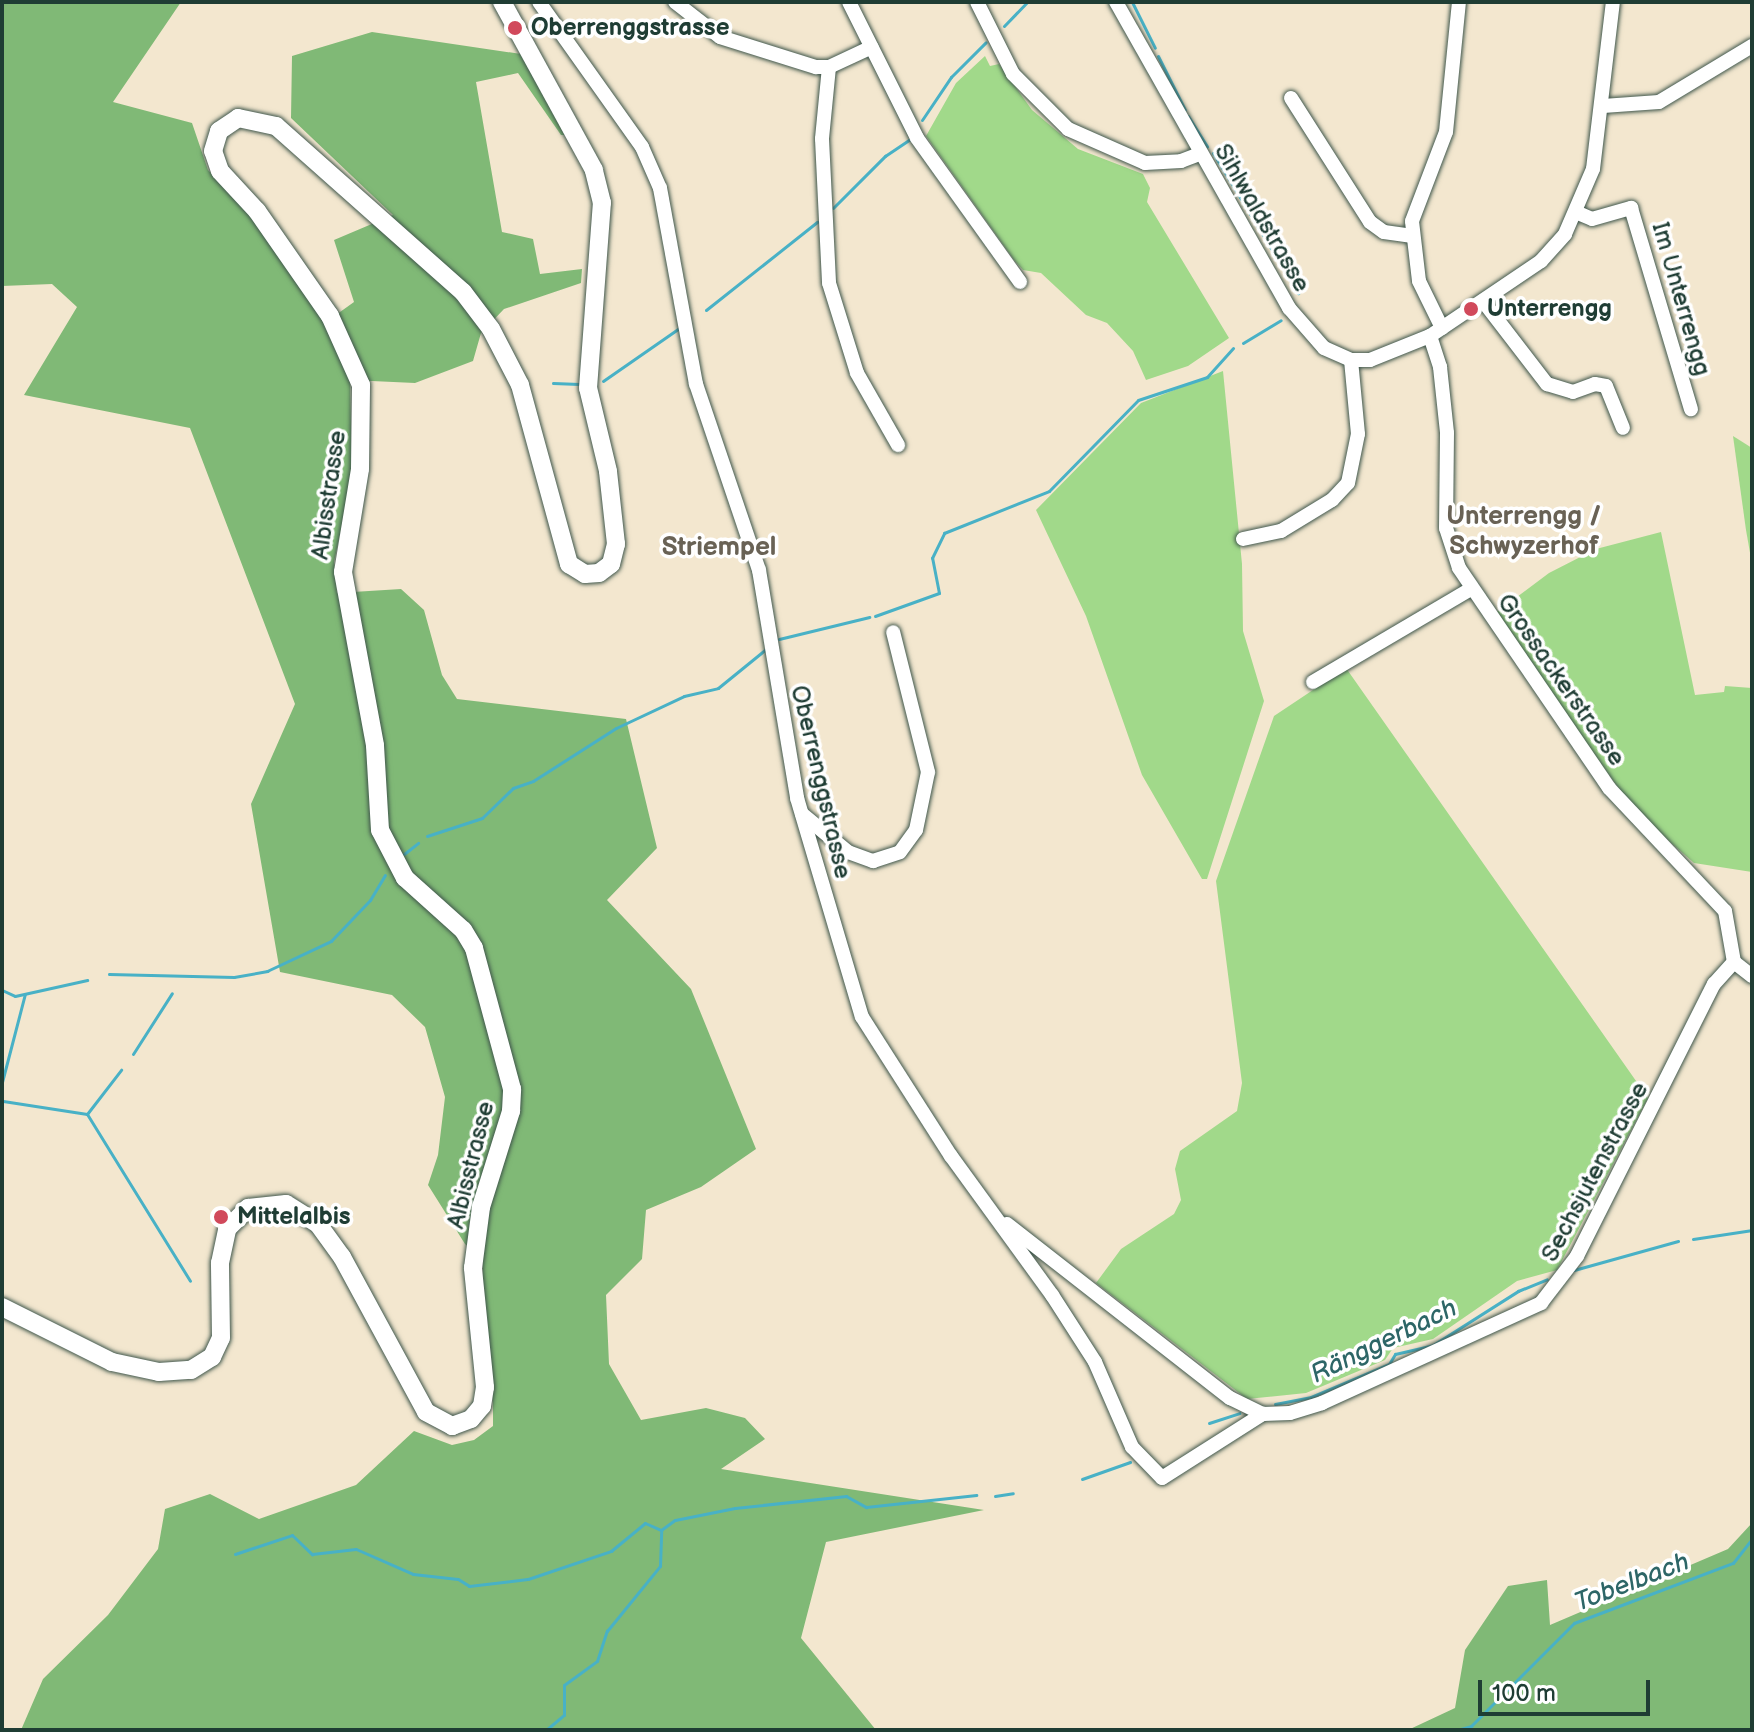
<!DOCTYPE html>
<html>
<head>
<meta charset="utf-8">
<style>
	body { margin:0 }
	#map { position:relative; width:1754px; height:1732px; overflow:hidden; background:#f3e7cf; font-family:"Balsamiq Sans",sans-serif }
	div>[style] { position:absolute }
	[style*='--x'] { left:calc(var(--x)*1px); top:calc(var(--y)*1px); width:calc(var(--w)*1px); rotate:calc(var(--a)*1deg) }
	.green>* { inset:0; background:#a1d98a }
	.forest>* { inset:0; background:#80b976 }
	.stream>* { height:3px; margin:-1.5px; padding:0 1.5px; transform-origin:1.5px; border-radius:1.5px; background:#48b1c6 }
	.roads { filter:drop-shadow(0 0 2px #3f564b) drop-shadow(0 0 2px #3f564b) }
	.minor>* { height:14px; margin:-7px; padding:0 7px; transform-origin:7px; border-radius:7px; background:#fff }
	.secondary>* { height:18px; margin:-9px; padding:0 9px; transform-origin:9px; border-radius:9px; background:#fff }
	.dots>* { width:22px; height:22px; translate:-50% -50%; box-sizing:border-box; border:4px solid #fff; border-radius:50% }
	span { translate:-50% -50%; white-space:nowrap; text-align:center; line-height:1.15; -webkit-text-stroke:7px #fff; paint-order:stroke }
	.poi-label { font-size:24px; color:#1f3d34; font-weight:700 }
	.left { translate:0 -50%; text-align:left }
	.street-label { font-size:24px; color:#1f3d34 }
	.neighbourhood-label { font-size:26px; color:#696255; font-weight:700 }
	.water-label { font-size:26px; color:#2d6667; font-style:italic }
	.frame { position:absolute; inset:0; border:4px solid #1f3d34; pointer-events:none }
	.scale { position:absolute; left:1478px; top:1680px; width:172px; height:36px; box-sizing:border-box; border:4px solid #1f3d34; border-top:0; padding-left:10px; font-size:24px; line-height:28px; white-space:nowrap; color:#1f3d34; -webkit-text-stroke:6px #fff; paint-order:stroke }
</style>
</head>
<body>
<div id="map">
	<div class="green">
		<i style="clip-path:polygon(985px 56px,990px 66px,999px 64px,1032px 110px,1078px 149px,1143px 174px,1150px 188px,1147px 202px,1229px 338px,1188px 366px,1146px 380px,1133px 351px,1107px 323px,1086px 315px,1041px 273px,1023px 270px,1014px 260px,926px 136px,956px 83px)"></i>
		<i style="clip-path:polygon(1223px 371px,1242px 564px,1243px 631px,1264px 701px,1207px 879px,1202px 879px,1142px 775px,1086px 616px,1036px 510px,1141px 403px)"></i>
		<i style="clip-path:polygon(1733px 436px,1752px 448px,1752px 564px,1746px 530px)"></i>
		<i style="clip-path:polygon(1661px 532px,1695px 695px,1724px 692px,1725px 686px,1752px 688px,1752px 872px,1694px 863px,1635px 811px,1494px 614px,1549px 573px,1596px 549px)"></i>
		<i style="clip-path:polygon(1346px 668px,1648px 1098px,1557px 1270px,1517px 1281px,1433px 1339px,1393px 1348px,1385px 1360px,1306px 1393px,1247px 1399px,1096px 1283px,1121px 1249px,1174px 1214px,1181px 1200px,1175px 1169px,1180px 1151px,1237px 1111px,1242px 1083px,1216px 881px,1274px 716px)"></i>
	</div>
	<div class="forest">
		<i style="clip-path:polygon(2px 2px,181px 2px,113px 102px,192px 123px,208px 170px,250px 214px,326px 322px,354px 302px,334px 240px,393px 215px,291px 118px,292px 56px,372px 32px,521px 54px,569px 135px,561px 135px,518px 73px,476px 82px,502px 232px,533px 239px,540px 274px,582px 269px,581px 283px,504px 309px,481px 333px,473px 361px,415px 383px,350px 380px,352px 479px,334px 562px,337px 593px,401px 589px,424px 610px,442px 675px,457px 699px,626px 719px,657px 848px,607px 900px,691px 989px,756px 1149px,701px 1187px,646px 1210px,642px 1259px,606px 1295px,609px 1364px,641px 1420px,706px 1408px,745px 1418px,765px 1439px,721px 1469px,984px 1510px,826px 1542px,801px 1638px,876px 1730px,21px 1730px,43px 1679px,108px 1615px,158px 1549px,165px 1509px,210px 1494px,259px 1519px,356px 1485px,414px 1431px,452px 1445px,474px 1440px,493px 1426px,493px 1403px,483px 1330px,483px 1258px,465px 1244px,428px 1185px,438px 1155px,445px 1097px,425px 1027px,392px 995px,280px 972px,251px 804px,295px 704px,190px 428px,24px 395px,77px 307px,52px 284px,2px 286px)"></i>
		<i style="clip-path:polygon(1752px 1523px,1752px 1730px,1408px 1730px,1455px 1708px,1465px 1650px,1508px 1586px,1547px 1580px,1550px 1625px,1728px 1549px)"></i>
	</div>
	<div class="stream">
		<i style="--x:1132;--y:2;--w:51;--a:63.4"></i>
		<i style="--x:1004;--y:26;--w:33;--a:-46"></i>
		<i style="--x:1158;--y:56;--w:60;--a:63.4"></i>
		<i style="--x:1188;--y:116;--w:36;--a:58"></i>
		<i style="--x:922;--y:120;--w:52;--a:-56"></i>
		<i style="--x:951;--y:77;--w:49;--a:-45"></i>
		<i style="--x:1213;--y:153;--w:164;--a:58.7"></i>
		<i style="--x:833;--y:208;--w:74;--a:-45"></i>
		<i style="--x:885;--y:156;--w:30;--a:-34"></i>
		<i style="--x:706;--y:310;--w:142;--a:-38.4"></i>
		<i style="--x:1243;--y:343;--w:44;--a:-31.2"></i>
		<i style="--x:603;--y:381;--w:96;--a:-34.8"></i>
		<i style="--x:553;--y:383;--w:26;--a:2"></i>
		<i style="--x:875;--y:616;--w:68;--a:-19.8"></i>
		<i style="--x:939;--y:593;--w:36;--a:-101"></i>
		<i style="--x:932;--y:558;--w:28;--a:-64"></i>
		<i style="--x:944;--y:533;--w:113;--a:-21.8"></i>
		<i style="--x:1049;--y:491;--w:127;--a:-45.6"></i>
		<i style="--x:1138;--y:400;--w:73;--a:-18.4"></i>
		<i style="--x:1207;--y:377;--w:39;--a:-48"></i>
		<i style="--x:779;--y:639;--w:93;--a:-13.7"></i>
		<i style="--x:427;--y:836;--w:58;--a:-18.1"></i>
		<i style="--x:482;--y:818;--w:43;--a:-44.1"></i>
		<i style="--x:513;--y:788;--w:21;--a:-19"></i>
		<i style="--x:533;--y:781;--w:98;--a:-32.6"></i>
		<i style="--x:616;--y:728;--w:75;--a:-25.2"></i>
		<i style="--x:684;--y:696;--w:35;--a:-13"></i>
		<i style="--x:718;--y:688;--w:62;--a:-39.1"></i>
		<i style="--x:404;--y:854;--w:18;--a:-38"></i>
		<i style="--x:109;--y:974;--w:125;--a:1.4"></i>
		<i style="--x:234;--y:977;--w:34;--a:-10"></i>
		<i style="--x:267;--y:971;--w:71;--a:-25.1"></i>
		<i style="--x:331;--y:941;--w:57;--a:-46.4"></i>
		<i style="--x:370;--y:900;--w:29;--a:-59"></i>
		<i style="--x:2;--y:990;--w:14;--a:25"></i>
		<i style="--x:15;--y:996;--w:74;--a:-12.5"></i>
		<i style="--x:133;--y:1054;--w:72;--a:-57.4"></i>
		<i style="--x:2;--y:1082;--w:91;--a:-75.4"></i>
		<i style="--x:3;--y:1101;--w:85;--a:8.8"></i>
		<i style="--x:87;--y:1114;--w:56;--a:-52.3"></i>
		<i style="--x:87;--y:1114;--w:196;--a:58.3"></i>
		<i style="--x:1693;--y:1239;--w:60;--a:-8.7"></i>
		<i style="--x:1574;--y:1270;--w:108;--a:-15.6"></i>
		<i style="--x:1275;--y:1404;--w:37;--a:-11"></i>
		<i style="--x:1311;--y:1397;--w:85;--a:-22.9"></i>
		<i style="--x:1389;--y:1364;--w:12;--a:-59"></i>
		<i style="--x:1395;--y:1354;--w:39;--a:-13"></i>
		<i style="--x:1433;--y:1345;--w:101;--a:-32.4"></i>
		<i style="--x:1518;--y:1291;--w:31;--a:-22"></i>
		<i style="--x:1209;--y:1423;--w:32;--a:-18"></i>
		<i style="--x:1082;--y:1479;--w:51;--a:-19.5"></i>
		<i style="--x:995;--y:1496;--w:18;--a:-9"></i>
		<i style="--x:235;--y:1554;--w:60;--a:-18.4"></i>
		<i style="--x:292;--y:1535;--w:28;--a:44"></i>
		<i style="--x:312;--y:1554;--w:44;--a:-6.5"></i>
		<i style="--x:356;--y:1549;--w:62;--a:23.7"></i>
		<i style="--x:413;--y:1574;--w:45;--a:6.3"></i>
		<i style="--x:458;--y:1579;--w:13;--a:32"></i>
		<i style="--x:469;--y:1586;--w:59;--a:-6.8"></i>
		<i style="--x:528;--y:1579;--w:88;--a:-18.6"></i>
		<i style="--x:611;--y:1551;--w:44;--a:-39.5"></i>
		<i style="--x:645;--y:1523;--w:17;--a:24"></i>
		<i style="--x:661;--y:1530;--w:17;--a:-36"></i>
		<i style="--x:675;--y:1520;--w:61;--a:-11.3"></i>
		<i style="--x:735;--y:1508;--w:112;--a:-6.2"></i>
		<i style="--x:846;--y:1496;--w:23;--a:29"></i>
		<i style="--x:866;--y:1507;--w:111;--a:-6.2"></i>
		<i style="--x:546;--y:1730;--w:23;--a:-40"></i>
		<i style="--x:564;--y:1715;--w:30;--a:-90"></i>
		<i style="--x:564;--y:1685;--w:41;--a:-36"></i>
		<i style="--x:597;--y:1661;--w:32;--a:-72"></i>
		<i style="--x:607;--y:1631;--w:84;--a:-50.8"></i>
		<i style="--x:660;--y:1566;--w:36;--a:-88"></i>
		<i style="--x:1457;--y:1730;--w:15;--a:-16"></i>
		<i style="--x:1471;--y:1726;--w:146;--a:-45"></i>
		<i style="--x:1574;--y:1623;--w:170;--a:-20.7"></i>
		<i style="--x:1733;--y:1563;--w:31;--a:-52"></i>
	</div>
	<div class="roads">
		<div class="minor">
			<i style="--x:539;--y:2;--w:178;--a:54.6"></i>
			<i style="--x:642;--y:147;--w:45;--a:66.3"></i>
			<i style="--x:660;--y:188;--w:199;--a:79.6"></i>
			<i style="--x:696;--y:384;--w:196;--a:71.3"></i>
			<i style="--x:759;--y:570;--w:231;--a:80.5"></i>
			<i style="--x:797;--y:798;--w:228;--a:73.5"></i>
			<i style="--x:862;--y:1017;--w:165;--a:57.4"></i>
			<i style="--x:951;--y:1156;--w:172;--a:54"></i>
			<i style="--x:1052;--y:1295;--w:80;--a:57.3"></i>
			<i style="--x:1095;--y:1362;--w:93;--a:66.5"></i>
			<i style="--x:1132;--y:1447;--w:43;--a:45.9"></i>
			<i style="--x:1162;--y:1478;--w:120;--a:-32.4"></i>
			<i style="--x:1263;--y:1414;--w:27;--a:-2"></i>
			<i style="--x:1290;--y:1413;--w:34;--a:-17"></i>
			<i style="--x:1322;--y:1403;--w:241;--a:-24.5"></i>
			<i style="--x:1541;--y:1303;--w:59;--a:-52.5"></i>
			<i style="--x:1577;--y:1256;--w:305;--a:-63.3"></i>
			<i style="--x:1714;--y:984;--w:30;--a:-48"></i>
			<i style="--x:675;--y:2;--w:57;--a:37.9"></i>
			<i style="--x:720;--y:37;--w:101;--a:17.4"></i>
			<i style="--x:816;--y:67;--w:13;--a:0"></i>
			<i style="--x:829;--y:67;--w:47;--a:-24.9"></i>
			<i style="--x:849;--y:2;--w:152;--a:63.4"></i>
			<i style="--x:917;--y:138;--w:177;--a:54.4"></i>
			<i style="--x:977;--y:2;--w:80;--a:63.4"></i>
			<i style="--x:1013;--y:74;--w:78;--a:45"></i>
			<i style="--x:1068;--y:129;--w:84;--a:23.8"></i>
			<i style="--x:1145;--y:163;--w:36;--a:-3"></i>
			<i style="--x:1181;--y:161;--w:19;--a:-21"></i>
			<i style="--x:1116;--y:2;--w:352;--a:60.5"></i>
			<i style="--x:1289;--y:308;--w:53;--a:48.8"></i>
			<i style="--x:1324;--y:348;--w:30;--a:24"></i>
			<i style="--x:1351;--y:360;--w:19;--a:0"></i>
			<i style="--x:1370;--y:360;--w:65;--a:-21.8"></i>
			<i style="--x:1430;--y:336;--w:134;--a:-34"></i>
			<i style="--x:1541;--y:261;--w:36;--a:-48"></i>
			<i style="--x:1565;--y:234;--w:71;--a:-66.7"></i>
			<i style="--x:1593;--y:169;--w:168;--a:-83.2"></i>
			<i style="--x:829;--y:67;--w:72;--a:95.6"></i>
			<i style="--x:822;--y:139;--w:144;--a:87.2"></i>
			<i style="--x:829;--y:283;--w:94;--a:72.7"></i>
			<i style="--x:857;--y:373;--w:83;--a:60.3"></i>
			<i style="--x:1291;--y:98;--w:147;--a:57.5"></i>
			<i style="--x:1370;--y:222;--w:17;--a:36"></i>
			<i style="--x:1384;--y:232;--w:27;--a:8"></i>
			<i style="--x:1603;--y:106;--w:56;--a:-4.1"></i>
			<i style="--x:1659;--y:102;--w:109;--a:-31.1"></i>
			<i style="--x:1578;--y:213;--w:15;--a:23"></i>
			<i style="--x:1592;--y:219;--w:41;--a:-15.8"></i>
			<i style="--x:1631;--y:208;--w:210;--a:73.4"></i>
			<i style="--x:1483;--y:301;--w:105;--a:52.4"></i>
			<i style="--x:1547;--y:384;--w:27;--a:17"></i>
			<i style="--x:1573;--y:392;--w:23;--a:-20"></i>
			<i style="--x:1595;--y:384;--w:11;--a:10"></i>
			<i style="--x:1606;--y:386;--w:45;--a:68"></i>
			<i style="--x:1442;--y:328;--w:52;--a:-116.1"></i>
			<i style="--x:1419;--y:281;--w:60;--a:-96.7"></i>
			<i style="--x:1412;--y:221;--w:95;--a:-69.1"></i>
			<i style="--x:1446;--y:132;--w:131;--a:-84.3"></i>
			<i style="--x:1430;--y:336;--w:33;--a:72"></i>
			<i style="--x:1440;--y:367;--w:66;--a:83.9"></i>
			<i style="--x:1447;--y:433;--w:95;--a:90.6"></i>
			<i style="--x:1446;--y:528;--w:42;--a:72"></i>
			<i style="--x:1459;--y:568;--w:266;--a:55.7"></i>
			<i style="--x:1609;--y:788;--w:169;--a:46.7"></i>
			<i style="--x:1725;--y:911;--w:52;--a:80"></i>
			<i style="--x:1243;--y:539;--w:39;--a:-12"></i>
			<i style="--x:1281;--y:531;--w:60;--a:-31.3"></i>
			<i style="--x:1332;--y:500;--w:23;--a:-47"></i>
			<i style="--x:1348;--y:483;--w:50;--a:-78.5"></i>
			<i style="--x:1358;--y:434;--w:74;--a:-95.4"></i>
			<i style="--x:1313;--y:682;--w:183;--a:-30.5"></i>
			<i style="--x:802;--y:814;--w:60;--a:39.6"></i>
			<i style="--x:848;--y:852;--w:27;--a:20"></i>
			<i style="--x:873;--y:861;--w:28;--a:-18"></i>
			<i style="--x:900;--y:852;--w:27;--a:-54"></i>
			<i style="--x:916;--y:830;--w:59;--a:-78.3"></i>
			<i style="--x:928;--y:772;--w:144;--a:-104"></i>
			<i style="--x:1734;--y:962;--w:23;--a:38"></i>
			<i style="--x:1007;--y:1224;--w:283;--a:38"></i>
			<i style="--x:1230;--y:1398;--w:37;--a:26"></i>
		</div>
		<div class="secondary">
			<i style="--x:2;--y:1307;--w:123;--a:26.6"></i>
			<i style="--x:112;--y:1362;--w:48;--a:12"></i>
			<i style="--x:159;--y:1372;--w:32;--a:-4"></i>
			<i style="--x:191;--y:1370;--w:25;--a:-32"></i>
			<i style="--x:212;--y:1357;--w:21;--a:-65"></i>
			<i style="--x:221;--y:1338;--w:75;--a:-90.8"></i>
			<i style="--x:220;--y:1263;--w:35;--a:-78"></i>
			<i style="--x:227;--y:1229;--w:30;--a:-45"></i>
			<i style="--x:248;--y:1208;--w:38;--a:-6"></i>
			<i style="--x:286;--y:1204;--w:38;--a:32"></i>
			<i style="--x:318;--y:1224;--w:41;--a:54"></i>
			<i style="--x:342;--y:1257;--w:176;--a:61.5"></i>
			<i style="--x:426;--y:1412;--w:30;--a:28"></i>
			<i style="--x:452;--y:1426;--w:20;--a:-20"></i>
			<i style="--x:471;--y:1419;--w:17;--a:-50"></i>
			<i style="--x:482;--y:1406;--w:19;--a:-81"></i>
			<i style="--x:485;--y:1387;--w:120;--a:-95.8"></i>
			<i style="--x:473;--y:1268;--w:62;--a:-82.5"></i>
			<i style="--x:481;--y:1207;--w:101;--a:-72.6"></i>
			<i style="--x:511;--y:1111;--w:22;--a:-87"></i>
			<i style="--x:512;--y:1089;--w:146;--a:-105.1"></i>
			<i style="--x:474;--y:948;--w:21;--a:-121"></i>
			<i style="--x:463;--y:930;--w:78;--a:-138.1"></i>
			<i style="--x:405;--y:878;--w:54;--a:-117.5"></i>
			<i style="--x:380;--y:830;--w:85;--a:-93.4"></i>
			<i style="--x:375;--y:745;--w:176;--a:-100.5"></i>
			<i style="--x:343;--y:572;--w:104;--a:-80.6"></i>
			<i style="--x:360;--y:469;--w:84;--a:-89.3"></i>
			<i style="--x:361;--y:385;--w:76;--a:-114.2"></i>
			<i style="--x:330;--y:316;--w:128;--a:-124.8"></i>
			<i style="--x:257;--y:211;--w:54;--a:-132.8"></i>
			<i style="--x:220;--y:171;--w:21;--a:-109"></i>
			<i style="--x:213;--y:151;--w:21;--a:-73"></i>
			<i style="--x:219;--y:131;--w:23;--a:-34"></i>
			<i style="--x:238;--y:118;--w:39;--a:12"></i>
			<i style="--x:276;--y:126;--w:250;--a:41.6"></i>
			<i style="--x:463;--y:292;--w:46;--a:52.9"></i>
			<i style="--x:491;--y:329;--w:63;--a:62.6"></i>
			<i style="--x:520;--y:385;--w:186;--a:74.7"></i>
			<i style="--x:569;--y:564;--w:19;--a:32"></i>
			<i style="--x:585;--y:574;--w:14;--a:-4"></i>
			<i style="--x:599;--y:573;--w:15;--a:-37"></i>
			<i style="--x:611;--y:564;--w:21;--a:-76"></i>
			<i style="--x:616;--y:544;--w:73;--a:-96.3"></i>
			<i style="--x:608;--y:471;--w:85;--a:-103.5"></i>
			<i style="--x:588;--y:388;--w:186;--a:-85.7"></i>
			<i style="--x:602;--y:203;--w:34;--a:-104"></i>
			<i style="--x:594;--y:170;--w:192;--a:-118.7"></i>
		</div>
	</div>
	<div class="dots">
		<i style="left:515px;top:28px;background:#d1495b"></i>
		<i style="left:1471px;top:309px;background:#d1495b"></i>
		<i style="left:221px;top:1217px;background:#d1495b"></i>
	</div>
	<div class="poi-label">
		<span class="left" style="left:531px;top:28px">Oberrenggstrasse</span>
		<span class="left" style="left:1487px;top:309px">Unterrengg</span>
		<span class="left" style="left:237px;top:1217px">Mittelalbis</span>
	</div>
	<div class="street-label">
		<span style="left:1262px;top:218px;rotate:60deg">Sihlwaldstrasse</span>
		<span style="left:1681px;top:299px;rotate:74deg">Im Unterrengg</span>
		<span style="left:329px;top:495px;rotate:-82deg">Albisstrasse</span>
		<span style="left:1561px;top:680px;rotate:55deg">Grossackerstrasse</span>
		<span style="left:821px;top:782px;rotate:77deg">Oberrenggstrasse</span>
		<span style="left:471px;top:1165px;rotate:-76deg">Albisstrasse</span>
		<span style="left:1595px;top:1172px;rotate:-62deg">Sechsjutenstrasse</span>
	</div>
	<div class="neighbourhood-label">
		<span style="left:1524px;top:532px">Unterrengg /<br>Schwyzerhof</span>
		<span style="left:719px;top:548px">Striempel</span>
	</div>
	<div class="water-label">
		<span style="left:1384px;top:1342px;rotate:-26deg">Ränggerbach</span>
		<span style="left:1632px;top:1583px;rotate:-21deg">Tobelbach</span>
	</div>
	<div class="frame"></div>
	<div class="scale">100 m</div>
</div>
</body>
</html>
